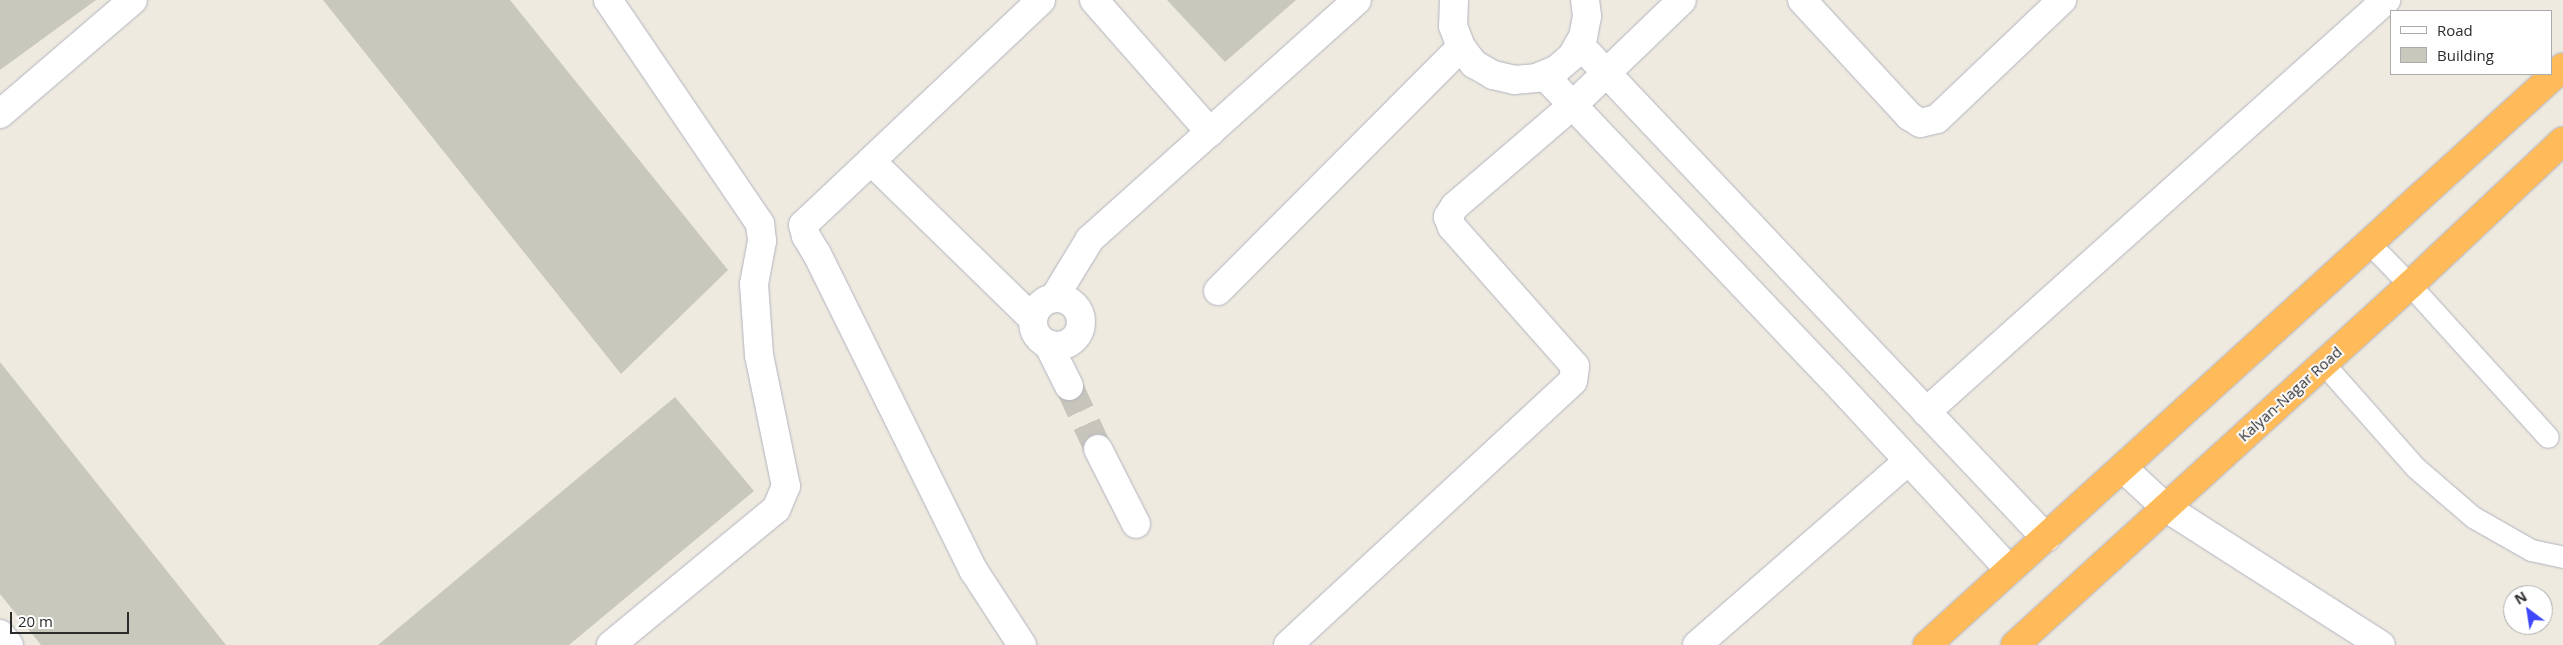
<!DOCTYPE html>
<html>
<head>
<meta charset="utf-8">
<style>
	body { margin:0 }
	#map { position:relative; width:2563px; height:645px; overflow:hidden; background:#eeeadf; font-family:"Open Sans",sans-serif }
	div>[style] { position:absolute }
	[style*='--x'] { left:calc(var(--x)*1px); top:calc(var(--y)*1px); width:calc(var(--w)*1px); rotate:calc(var(--a)*1deg) }
	.building>* { inset:0; background:#c9c8bd }
	.street-tunnel>* { height:28px; margin-top:-14px; transform-origin:0; background:repeating-linear-gradient(90deg,#c7c4bb 0 28px,transparent 0 42px) }
	.roads { filter:drop-shadow(0 0 1px #b2b3c0) drop-shadow(0 0 1px #b2b3c0) }
	.lane>* { height:21px; margin:-10.5px; padding:0 10.5px; transform-origin:10.5px; border-radius:10.5px; background:#fff }
	.street>* { height:28px; margin:-14px; padding:0 14px; transform-origin:14px; border-radius:14px; background:#fff }
	.street>.ring { margin:-14px; padding:0; box-sizing:content-box; background:none; border:28px solid #fff; border-radius:50% }
	.highway>* { height:28px; margin:-14px; padding:0 14px; transform-origin:14px; border-radius:14px; background:#ffba59 }
	span { translate:-50% -50%; white-space:nowrap; text-align:center; line-height:1.15; -webkit-text-stroke:4px #fff; paint-order:stroke }
	.street-label { font-size:15px; color:#2c2c2c }
	.legend { position:absolute; left:2390px; top:10px; width:162px; height:65px; box-sizing:border-box; background:#fff; border:1px solid #ababab; margin:0; padding:6px 9px; list-style:none; font-size:15px; color:#2c2c2c }
	.legend li { display:flex; align-items:center; gap:10px; height:25px }
	.legend b { width:25px; border:1px solid #ababab }
	.north { position:absolute; left:2503px; top:585px; width:50px; height:50px; box-sizing:border-box; background:#fff; border:1px solid #ababab; border-radius:50%; rotate:329deg; font-size:14px; font-weight:700; line-height:20px; text-align:center; color:#2c2c2c }
	.north::after { content:''; display:block; margin:auto; width:18px; height:22px; background:#3f46fb; clip-path:polygon(50% 0,100% 100%,50% 72%,0 100%) }
	.scale { position:absolute; left:10px; top:612px; width:119px; height:22px; box-sizing:border-box; border:2px solid #2c2c2c; border-top:0; padding-left:6px; font-size:15px; line-height:18px; white-space:nowrap; color:#2c2c2c; -webkit-text-stroke:4px #fff; paint-order:stroke }
</style>
</head>
<body>
<div id="map">
	<div class="building">
		<i style="clip-path:polygon(0 0,96px 0,0 70px)"></i>
		<i style="clip-path:polygon(323px 0,510px 0,728px 270px,621px 374px)"></i>
		<i style="clip-path:polygon(1167px 0,1296px 0,1225px 62px)"></i>
		<i style="clip-path:polygon(0 362px,226px 645px,41px 645px,0 594px)"></i>
		<i style="clip-path:polygon(675px 397px,754px 491px,569px 645px,378px 645px)"></i>
	</div>
	<div class="street-tunnel">
		<i style="--x:1069;--y:386;--w:69;--a:65.3"></i>
	</div>
	<div class="roads">
		<div class="lane">
			<i style="--x:2370;--y:244;--w:57;--a:45.7"></i>
			<i style="--x:2410;--y:285;--w:205;--a:47.8"></i>
			<i style="--x:2323;--y:363;--w:140;--a:48.5"></i>
			<i style="--x:2416;--y:468;--w:75;--a:40.7"></i>
			<i style="--x:2473;--y:517;--w:67;--a:29.6"></i>
			<i style="--x:2531;--y:550;--w:33;--a:12"></i>
		</div>
		<div class="street">
			<i style="--x:608;--y:0;--w:271;--a:55.8"></i>
			<i style="--x:760;--y:224;--w:17;--a:83"></i>
			<i style="--x:762;--y:241;--w:44;--a:100.5"></i>
			<i style="--x:754;--y:284;--w:71;--a:86"></i>
			<i style="--x:759;--y:355;--w:134;--a:78.4"></i>
			<i style="--x:786;--y:486;--w:25;--a:113"></i>
			<i style="--x:776;--y:509;--w:214;--a:140.5"></i>
			<i style="--x:1094;--y:0;--w:176;--a:48.7"></i>
			<i style="--x:1454;--y:0;--w:26;--a:92"></i>
			<i style="--x:1453;--y:26;--w:22;--a:69"></i>
			<i style="--x:1461;--y:47;--w:21;--a:53"></i>
			<i style="--x:1474;--y:64;--w:22;--a:30"></i>
			<i style="--x:1493;--y:75;--w:22;--a:13"></i>
			<i style="--x:1514;--y:80;--w:22;--a:-5"></i>
			<i style="--x:1536;--y:78;--w:22;--a:-22"></i>
			<i style="--x:1556;--y:70;--w:21;--a:-41"></i>
			<i style="--x:1572;--y:56;--w:22;--a:-60"></i>
			<i style="--x:1583;--y:37;--w:21;--a:-79"></i>
			<i style="--x:1587;--y:16;--w:16;--a:-97"></i>
			<i style="--x:1802;--y:0;--w:158;--a:47.3"></i>
			<i style="--x:1909;--y:116;--w:13;--a:32"></i>
			<i style="--x:1920;--y:123;--w:17;--a:-13"></i>
			<i style="--x:1937;--y:119;--w:173;--a:-43.6"></i>
			<i style="--x:1579;--y:44;--w:680;--a:46.61"></i>
			<i style="--x:1544;--y:75;--w:417;--a:46.5"></i>
			<i style="--x:1831;--y:377;--w:263;--a:47.2"></i>
			<i style="--x:0;--y:114;--w:175;--a:-40.6"></i>
			<i style="--x:871;--y:161;--w:93;--a:136.7"></i>
			<i style="--x:803;--y:225;--w:11;--a:75"></i>
			<i style="--x:806;--y:236;--w:21;--a:59"></i>
			<i style="--x:817;--y:254;--w:354;--a:63.7"></i>
			<i style="--x:974;--y:571;--w:88;--a:57"></i>
			<i style="--x:1218;--y:291;--w:344;--a:-45.1"></i>
			<i style="--x:1054;--y:298;--w:69;--a:-58.6"></i>
			<i style="--x:1090;--y:239;--w:358;--a:-41.8"></i>
			<i class="ring" style="left:1033px;top:298px;width:20px;height:20px"></i>
			<i style="--x:1033;--y:319;--w:226;--a:-135.7"></i>
			<i style="--x:871;--y:161;--w:234;--a:-43.4"></i>
			<i style="--x:1048;--y:344;--w:47;--a:63.4"></i>
			<i style="--x:1926;--y:412;--w:618;--a:-41.85"></i>
			<i style="--x:1098;--y:449;--w:84;--a:63.1"></i>
			<i style="--x:2123;--y:468;--w:57;--a:42.9"></i>
			<i style="--x:2165;--y:507;--w:256;--a:32.6"></i>
			<i style="--x:0;--y:634;--w:14;--a:51"></i>
			<i style="--x:1288;--y:645;--w:388;--a:-42.8"></i>
			<i style="--x:1573;--y:381;--w:15;--a:-82"></i>
			<i style="--x:1575;--y:366;--w:186;--a:-131.5"></i>
			<i style="--x:1452;--y:227;--w:11;--a:-112"></i>
			<i style="--x:1448;--y:217;--w:13;--a:-58"></i>
			<i style="--x:1455;--y:206;--w:155;--a:-40.6"></i>
			<i style="--x:1573;--y:105;--w:151;--a:-43.9"></i>
			<i style="--x:1697;--y:645;--w:280;--a:-41.1"></i>
		</div>
		<div class="highway">
			<i style="--x:1927;--y:645;--w:859;--a:-42.26"></i>
			<i style="--x:2015;--y:645;--w:534;--a:-42.35"></i>
			<i style="--x:2410;--y:285;--w:210;--a:-43.3"></i>
		</div>
	</div>
	<div class="street-label">
		<span style="left:2290px;top:394px;rotate:-42deg">Kalyan-Nagar Road</span>
	</div>
	<ul class="legend">
	<li><b style="height:6px;background:#fff"></b>Road</li>
	<li><b style="height:14px;background:#c9c8bd"></b>Building</li>
	</ul>
	<div class="north">N</div>
	<div class="scale">20 m</div>
</div>
</body>
</html>
